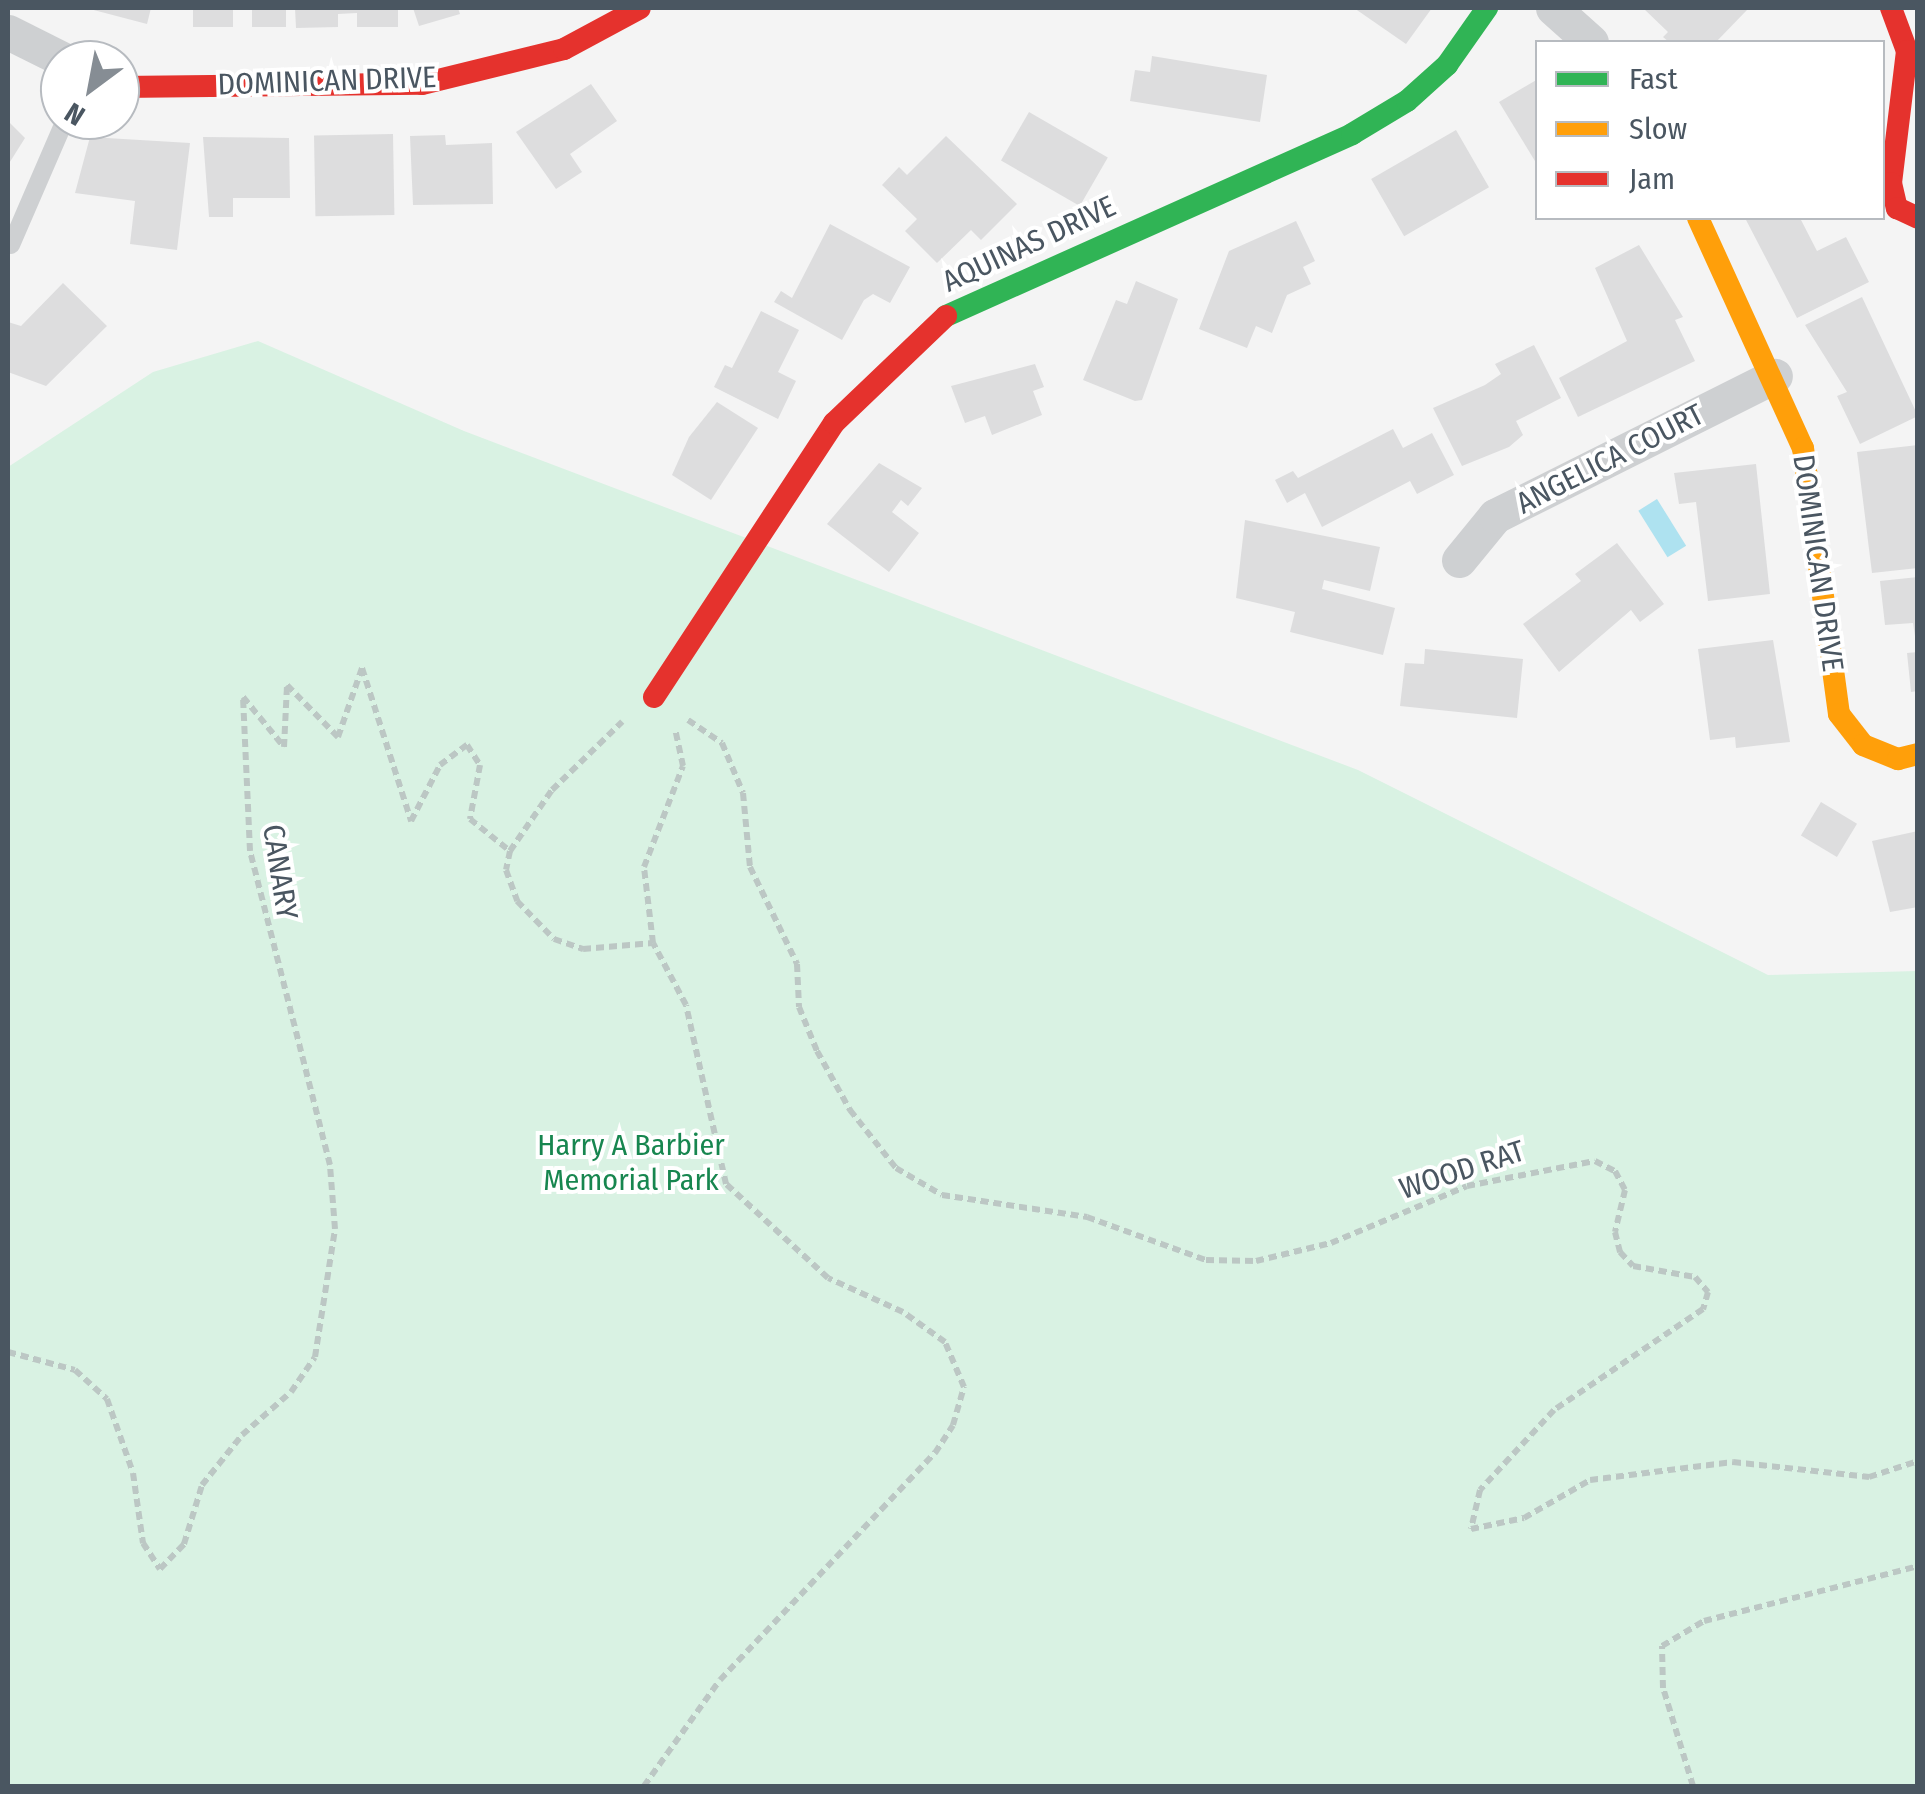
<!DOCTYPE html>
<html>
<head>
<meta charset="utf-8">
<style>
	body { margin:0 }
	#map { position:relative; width:1925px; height:1794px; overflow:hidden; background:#f4f4f4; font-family:"Fira Sans Condensed",sans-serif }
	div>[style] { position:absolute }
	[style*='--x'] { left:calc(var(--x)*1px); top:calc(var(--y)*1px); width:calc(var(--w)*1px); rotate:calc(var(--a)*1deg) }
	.green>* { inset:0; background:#d9f2e3 }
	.water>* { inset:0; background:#aee2f0; transform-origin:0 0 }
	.building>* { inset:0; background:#ddddde; transform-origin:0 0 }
	.path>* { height:6px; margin-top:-3px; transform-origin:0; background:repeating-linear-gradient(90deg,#bcc7c4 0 8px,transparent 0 13px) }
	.lane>* { height:18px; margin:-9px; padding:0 9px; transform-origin:9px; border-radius:9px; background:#ced0d2 }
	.street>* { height:35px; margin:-17.5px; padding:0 17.5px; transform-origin:17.5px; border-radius:17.5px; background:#ced0d2 }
	.fast>* { height:22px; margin:-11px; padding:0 11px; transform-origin:11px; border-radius:11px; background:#30b455 }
	.slow>* { height:22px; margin:-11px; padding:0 11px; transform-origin:11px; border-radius:11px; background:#ff9f0a }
	.jam>* { height:22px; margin:-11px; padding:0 11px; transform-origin:11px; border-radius:11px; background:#e5322d }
	span { translate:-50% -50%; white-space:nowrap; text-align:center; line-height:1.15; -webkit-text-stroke:8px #fff; paint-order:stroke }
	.street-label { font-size:30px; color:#4a5661 }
	.park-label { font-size:30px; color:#17864f }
	.frame { position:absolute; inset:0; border:10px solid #4a5661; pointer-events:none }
	.legend { position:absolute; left:1535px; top:40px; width:350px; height:180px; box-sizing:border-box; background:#fff; border:2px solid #b7bbc0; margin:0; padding:12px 18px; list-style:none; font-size:30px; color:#4a5661 }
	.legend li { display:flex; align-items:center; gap:20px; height:50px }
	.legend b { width:50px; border:2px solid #b7bbc0 }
	.north { position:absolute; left:40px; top:40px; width:100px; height:100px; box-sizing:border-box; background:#fff; border:2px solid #b7bbc0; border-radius:50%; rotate:212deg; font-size:28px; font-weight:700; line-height:40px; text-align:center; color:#4a5661 }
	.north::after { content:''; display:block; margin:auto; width:35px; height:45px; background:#868d94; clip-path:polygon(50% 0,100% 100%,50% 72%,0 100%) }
</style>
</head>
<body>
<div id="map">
	<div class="green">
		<i style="clip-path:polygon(258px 341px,464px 431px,1358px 770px,1768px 975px,1917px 971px,1917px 1786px,8px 1786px,8px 467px,153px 372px)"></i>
	</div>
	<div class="water">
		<i style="left:1657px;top:499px;width:55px;height:22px;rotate:58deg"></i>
	</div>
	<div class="building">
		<i style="clip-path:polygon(86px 8px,151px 8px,147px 24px)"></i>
		<i style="left:193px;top:8px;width:40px;height:19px"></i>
		<i style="left:252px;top:8px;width:34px;height:19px"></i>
		<i style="clip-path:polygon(295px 8px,398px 8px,398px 27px,357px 27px,357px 13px,338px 14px,338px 27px,296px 28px)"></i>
		<i style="clip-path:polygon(413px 8px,458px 8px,460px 14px,419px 26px)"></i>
		<i style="clip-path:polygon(1354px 8px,1432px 8px,1406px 44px)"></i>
		<i style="clip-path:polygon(1643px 8px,1745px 8px,1747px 10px,1716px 42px,1669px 42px,1663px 37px,1668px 32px)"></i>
		<i style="clip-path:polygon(1152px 56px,1267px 75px,1260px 122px,1130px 101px,1135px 70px,1150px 72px)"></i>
		<i style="clip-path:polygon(1538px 79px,1538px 166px,1499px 102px)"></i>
		<i style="clip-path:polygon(591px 84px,617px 121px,570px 154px,582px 172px,556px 189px,516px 132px)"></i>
		<i style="left:1029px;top:112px;width:91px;height:56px;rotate:30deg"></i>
		<i style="clip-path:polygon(8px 121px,25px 138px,8px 165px)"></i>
		<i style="left:1456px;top:130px;width:66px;height:98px;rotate:60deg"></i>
		<i style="left:393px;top:134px;width:81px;height:79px;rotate:89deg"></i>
		<i style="clip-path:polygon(445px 135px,446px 145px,492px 143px,493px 204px,413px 205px,410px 136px)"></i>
		<i style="clip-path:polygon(946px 136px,1017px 204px,981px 240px,971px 230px,937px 263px,905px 231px,917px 219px,882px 185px,899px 167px,907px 175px)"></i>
		<i style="clip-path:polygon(90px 137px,190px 143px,177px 250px,130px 244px,135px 201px,75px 193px)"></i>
		<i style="clip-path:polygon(203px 137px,289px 138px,290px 198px,233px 198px,233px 217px,209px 217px)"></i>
		<i style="clip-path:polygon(1745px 218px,1800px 218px,1817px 251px,1846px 237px,1869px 282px,1797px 318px)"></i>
		<i style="clip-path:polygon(1296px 221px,1315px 261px,1303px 267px,1311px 284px,1287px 295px,1272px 333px,1256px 326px,1247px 348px,1199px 329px,1229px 251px)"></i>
		<i style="clip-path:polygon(830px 224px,910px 267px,890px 303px,873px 294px,864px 300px,842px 340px,774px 302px,781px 291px,792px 298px)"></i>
		<i style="clip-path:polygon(1639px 245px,1683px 317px,1675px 320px,1695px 361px,1578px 417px,1559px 378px,1627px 341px,1595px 268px)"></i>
		<i style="clip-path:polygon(1136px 281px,1178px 299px,1142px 400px,1135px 401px,1083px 380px,1116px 300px,1127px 304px)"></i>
		<i style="clip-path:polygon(63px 283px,107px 326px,46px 386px,8px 372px,8px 322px,21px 326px)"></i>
		<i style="clip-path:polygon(1862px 297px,1918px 416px,1860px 444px,1837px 396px,1847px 392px,1805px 325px)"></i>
		<i style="clip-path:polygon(761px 311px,799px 330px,778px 372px,796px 381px,778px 419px,714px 387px,725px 365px,732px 368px)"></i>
		<i style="clip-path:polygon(1534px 345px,1561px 398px,1516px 421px,1523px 435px,1509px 447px,1462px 466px,1433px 408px,1485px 385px,1501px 374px,1495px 364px)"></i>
		<i style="clip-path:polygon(1035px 364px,1044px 387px,1033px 391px,1042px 415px,992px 435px,985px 416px,965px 423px,951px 386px)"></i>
		<i style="clip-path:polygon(717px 402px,758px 428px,711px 500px,672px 475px,689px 437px)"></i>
		<i style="clip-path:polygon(1393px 429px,1403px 448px,1432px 433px,1454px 475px,1417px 494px,1410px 481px,1322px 527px,1305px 493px,1287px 503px,1275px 480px,1293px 471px,1298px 478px)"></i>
		<i style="clip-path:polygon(1918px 445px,1918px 568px,1872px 573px,1857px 452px)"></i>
		<i style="clip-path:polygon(879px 463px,922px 488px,908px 506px,901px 500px,892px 512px,919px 533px,889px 572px,827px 524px)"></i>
		<i style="clip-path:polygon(1756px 464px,1770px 594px,1708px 601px,1696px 502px,1679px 504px,1674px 473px)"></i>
		<i style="clip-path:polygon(1245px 520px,1380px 547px,1370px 591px,1324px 580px,1322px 589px,1395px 608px,1383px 655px,1290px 632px,1295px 612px,1236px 598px)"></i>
		<i style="clip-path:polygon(1617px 543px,1664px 604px,1640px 622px,1631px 610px,1559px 672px,1523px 624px,1581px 581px,1575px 574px)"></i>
		<i style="clip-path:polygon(1918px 577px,1918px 636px,1915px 636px,1913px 623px,1885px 625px,1880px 581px)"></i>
		<i style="clip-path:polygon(1773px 640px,1790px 742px,1736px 748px,1735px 737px,1710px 740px,1698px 649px)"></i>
		<i style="clip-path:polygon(1425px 649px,1523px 659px,1517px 718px,1400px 706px,1405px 663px,1424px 664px)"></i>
		<i style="clip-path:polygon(1918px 652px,1918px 691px,1911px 692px,1907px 653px)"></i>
		<i style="left:1821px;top:802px;width:42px;height:39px;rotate:31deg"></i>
		<i style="clip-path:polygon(1918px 831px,1918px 907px,1890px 912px,1872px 841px)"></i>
	</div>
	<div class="path">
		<i style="--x:688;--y:720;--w:41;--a:34.1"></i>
		<i style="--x:722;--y:743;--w:54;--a:67.2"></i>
		<i style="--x:743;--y:793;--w:74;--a:84.6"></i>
		<i style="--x:750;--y:867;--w:108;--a:64.1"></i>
		<i style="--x:797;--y:964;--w:43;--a:87.3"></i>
		<i style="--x:799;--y:1007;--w:48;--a:67.8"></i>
		<i style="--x:817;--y:1051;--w:68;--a:60.8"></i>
		<i style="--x:850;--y:1110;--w:74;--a:51.6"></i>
		<i style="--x:896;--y:1168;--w:53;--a:30.4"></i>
		<i style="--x:942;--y:1195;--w:147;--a:8.6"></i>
		<i style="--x:1087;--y:1217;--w:127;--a:19.9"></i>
		<i style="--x:1206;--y:1260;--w:50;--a:1.1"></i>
		<i style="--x:1256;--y:1261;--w:77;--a:-13.5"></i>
		<i style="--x:1331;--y:1243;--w:147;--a:-22.7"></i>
		<i style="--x:1467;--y:1186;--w:130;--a:-11.1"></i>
		<i style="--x:1595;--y:1161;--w:22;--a:27"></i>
		<i style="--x:1615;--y:1171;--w:21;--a:62"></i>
		<i style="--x:1625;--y:1190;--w:43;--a:103.4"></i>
		<i style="--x:1615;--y:1232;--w:21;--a:76"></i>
		<i style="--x:1620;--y:1252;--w:19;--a:47"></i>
		<i style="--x:1633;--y:1266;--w:63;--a:10.1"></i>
		<i style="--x:1695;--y:1277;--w:20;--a:49"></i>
		<i style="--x:1708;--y:1292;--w:18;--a:106"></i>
		<i style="--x:1703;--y:1309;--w:180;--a:145.9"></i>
		<i style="--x:1554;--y:1410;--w:109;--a:132.8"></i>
		<i style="--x:1480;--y:1490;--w:40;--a:103"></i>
		<i style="--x:1471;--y:1529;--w:54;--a:-11.7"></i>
		<i style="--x:1524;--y:1518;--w:76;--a:-29.9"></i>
		<i style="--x:1590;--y:1480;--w:144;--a:-7.2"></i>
		<i style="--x:1733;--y:1462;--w:137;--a:6.3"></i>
		<i style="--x:1869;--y:1477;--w:52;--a:-18.1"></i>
		<i style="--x:510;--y:851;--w:19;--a:102"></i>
		<i style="--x:506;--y:870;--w:33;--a:70"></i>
		<i style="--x:517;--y:901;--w:53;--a:45.8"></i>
		<i style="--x:554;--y:939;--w:31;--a:19"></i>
		<i style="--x:583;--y:949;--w:70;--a:-4.9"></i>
		<i style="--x:8;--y:1352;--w:69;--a:15"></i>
		<i style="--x:75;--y:1370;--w:43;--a:42.2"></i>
		<i style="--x:107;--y:1399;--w:78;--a:70.6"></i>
		<i style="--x:133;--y:1473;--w:71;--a:81.9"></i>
		<i style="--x:143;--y:1543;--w:31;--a:57"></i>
		<i style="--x:160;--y:1569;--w:35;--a:-46"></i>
		<i style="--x:184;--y:1544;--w:62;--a:-73"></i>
		<i style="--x:202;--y:1485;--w:64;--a:-51.3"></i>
		<i style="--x:242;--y:1435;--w:65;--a:-41.3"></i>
		<i style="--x:291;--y:1392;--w:42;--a:-55.6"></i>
		<i style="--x:315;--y:1357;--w:130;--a:-81.1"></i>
		<i style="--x:335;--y:1229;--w:64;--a:-94.5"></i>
		<i style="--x:330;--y:1165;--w:324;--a:-104.3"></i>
		<i style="--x:250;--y:851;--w:154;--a:-92.6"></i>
		<i style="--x:243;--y:697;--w:65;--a:50.6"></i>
		<i style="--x:284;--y:747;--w:62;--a:-87.2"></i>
		<i style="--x:287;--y:685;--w:73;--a:45.6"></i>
		<i style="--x:338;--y:737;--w:73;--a:-70.8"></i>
		<i style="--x:362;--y:668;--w:161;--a:72.2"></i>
		<i style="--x:411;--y:821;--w:63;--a:-62.6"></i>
		<i style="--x:440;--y:765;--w:34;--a:-37"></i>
		<i style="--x:467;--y:745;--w:24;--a:57"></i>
		<i style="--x:480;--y:765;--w:55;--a:100.5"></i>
		<i style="--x:470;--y:819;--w:51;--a:38.7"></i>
		<i style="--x:510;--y:851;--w:74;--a:-55.5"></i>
		<i style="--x:552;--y:790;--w:98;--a:-44.2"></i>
		<i style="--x:644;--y:1786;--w:130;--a:-54.4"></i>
		<i style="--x:720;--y:1680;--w:313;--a:-46.6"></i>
		<i style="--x:935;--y:1453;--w:33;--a:-57"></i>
		<i style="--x:953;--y:1425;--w:40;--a:-74"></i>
		<i style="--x:964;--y:1387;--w:49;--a:-112.9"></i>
		<i style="--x:945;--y:1342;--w:52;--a:-144.5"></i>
		<i style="--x:903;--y:1312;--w:82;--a:-155.6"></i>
		<i style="--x:828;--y:1278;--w:139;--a:-137.3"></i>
		<i style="--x:726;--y:1184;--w:183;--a:-102.6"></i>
		<i style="--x:686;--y:1005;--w:70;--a:-118"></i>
		<i style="--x:653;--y:943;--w:77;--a:-96.8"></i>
		<i style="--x:644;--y:867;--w:108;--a:-68.9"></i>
		<i style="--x:683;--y:766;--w:35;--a:-102"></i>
		<i style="--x:1693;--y:1786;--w:102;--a:-107"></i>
		<i style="--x:1663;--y:1688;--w:42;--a:-91.4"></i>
		<i style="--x:1662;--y:1646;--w:49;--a:-30.8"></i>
		<i style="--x:1704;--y:1621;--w:221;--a:-14.4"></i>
	</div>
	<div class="lane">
		<i style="--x:11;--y:245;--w:136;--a:-66.6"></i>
	</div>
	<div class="street">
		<i style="--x:1553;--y:8;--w:51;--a:41.8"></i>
		<i style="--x:8;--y:32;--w:63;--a:26.6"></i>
		<i style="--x:1459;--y:560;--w:57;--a:-50.7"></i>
		<i style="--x:1495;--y:516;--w:313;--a:-26.6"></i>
	</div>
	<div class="fast">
		<i style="--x:946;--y:316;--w:445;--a:-24.1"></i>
		<i style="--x:1352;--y:134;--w:64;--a:-31"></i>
		<i style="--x:1407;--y:101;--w:54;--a:-42"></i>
		<i style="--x:1447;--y:65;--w:70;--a:-54.9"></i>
	</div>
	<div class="slow">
		<i style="--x:1698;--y:218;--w:253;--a:65.5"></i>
		<i style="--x:1803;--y:448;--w:268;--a:82.3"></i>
		<i style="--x:1839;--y:714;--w:39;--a:52"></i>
		<i style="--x:1863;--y:745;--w:38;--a:22"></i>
		<i style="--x:1898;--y:759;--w:21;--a:-14"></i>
	</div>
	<div class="jam">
		<i style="--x:1891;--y:8;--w:46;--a:69.6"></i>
		<i style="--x:1907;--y:51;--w:133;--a:96.9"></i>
		<i style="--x:1891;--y:183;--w:26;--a:77"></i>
		<i style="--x:1897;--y:208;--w:23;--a:25"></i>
		<i style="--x:120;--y:87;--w:302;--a:-0.6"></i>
		<i style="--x:422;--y:84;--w:146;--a:-13.8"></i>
		<i style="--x:564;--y:49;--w:86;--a:-28.3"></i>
		<i style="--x:654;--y:697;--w:328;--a:-56.7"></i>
		<i style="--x:834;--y:423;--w:155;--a:-43.7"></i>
	</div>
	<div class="street-label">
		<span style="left:327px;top:81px;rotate:-2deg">DOMINICAN DRIVE</span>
		<span style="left:1029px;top:244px;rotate:-25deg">AQUINAS DRIVE</span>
		<span style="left:1610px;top:459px;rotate:-27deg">ANGELICA COURT</span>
		<span style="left:1818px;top:563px;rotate:82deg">DOMINICAN DRIVE</span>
		<span style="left:280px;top:872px;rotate:81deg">CANARY</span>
		<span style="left:1462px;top:1170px;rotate:-18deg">WOOD RAT</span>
	</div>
	<div class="park-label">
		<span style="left:631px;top:1162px">Harry A Barbier<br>Memorial Park</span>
	</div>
	<div class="frame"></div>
	<ul class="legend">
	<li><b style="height:12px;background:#30b455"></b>Fast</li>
	<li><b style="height:12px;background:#ff9f0a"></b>Slow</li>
	<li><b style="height:12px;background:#e5322d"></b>Jam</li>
	</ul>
	<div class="north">N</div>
</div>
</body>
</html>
